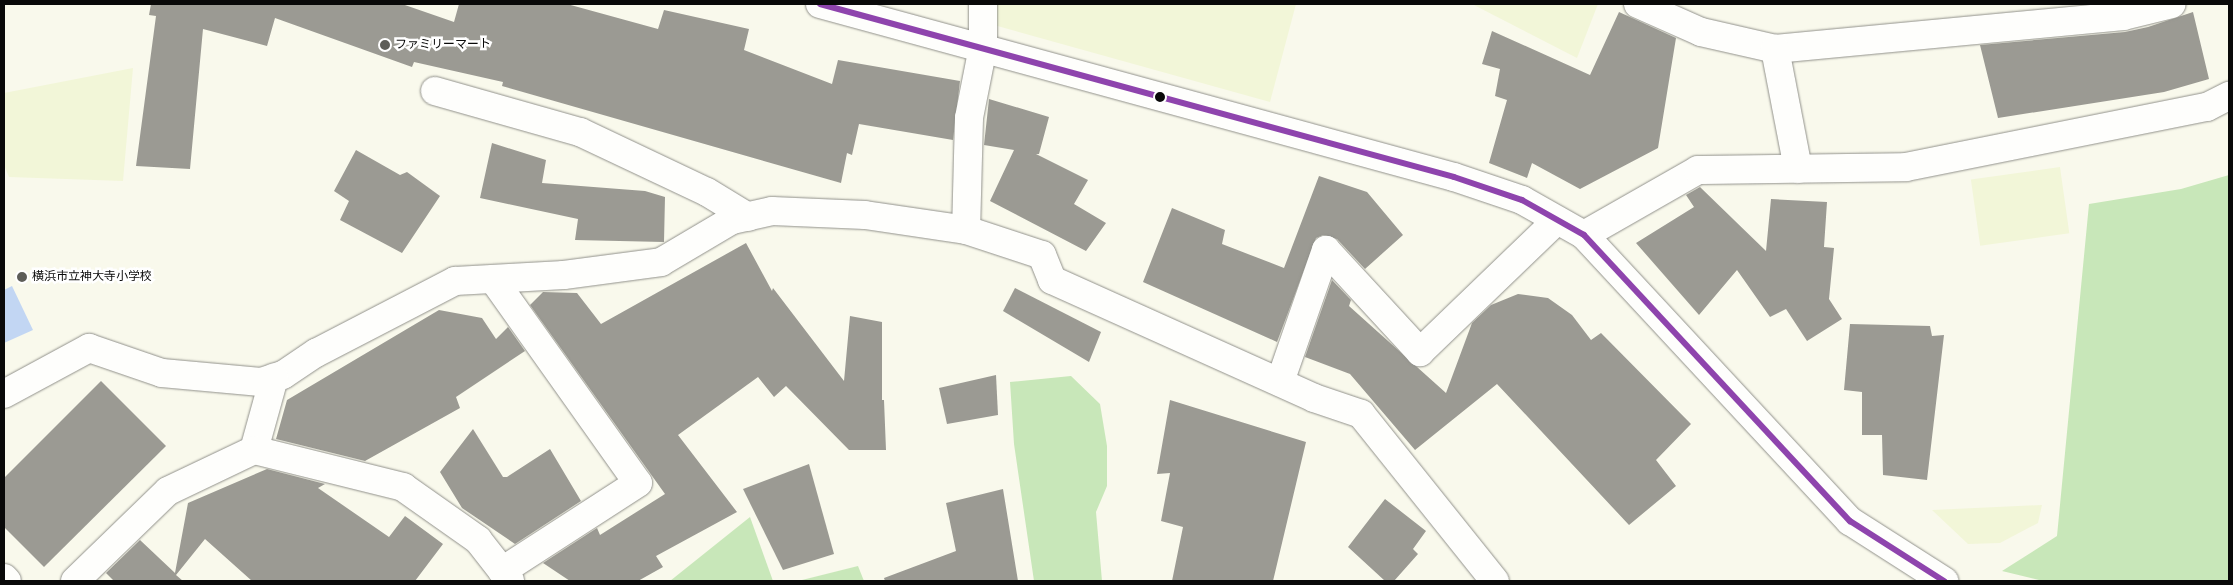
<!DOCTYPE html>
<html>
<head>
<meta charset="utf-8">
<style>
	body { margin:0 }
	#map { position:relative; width:2233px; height:585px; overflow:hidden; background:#f9f9ec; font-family:"Source Serif 4","Noto Sans JP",serif }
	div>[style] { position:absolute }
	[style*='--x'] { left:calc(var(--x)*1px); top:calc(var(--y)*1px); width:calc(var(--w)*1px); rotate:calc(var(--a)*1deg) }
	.farmland>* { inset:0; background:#f2f6d8; transform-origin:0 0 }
	.forest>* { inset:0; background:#c8e7b9 }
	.water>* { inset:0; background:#c2d6f3 }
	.building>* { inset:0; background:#9b9a93 }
	.roads { filter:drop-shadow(0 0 1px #91918b) drop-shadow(0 0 1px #91918b) }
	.minor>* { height:28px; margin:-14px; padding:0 14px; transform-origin:14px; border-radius:14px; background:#fefefc }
	.bus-1>* { height:6px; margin:-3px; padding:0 3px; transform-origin:3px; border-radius:3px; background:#8e44ad }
	.dots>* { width:14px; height:14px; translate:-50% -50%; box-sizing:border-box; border:2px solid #fff; border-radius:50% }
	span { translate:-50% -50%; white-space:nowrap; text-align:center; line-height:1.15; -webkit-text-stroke:5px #fff; paint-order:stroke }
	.poi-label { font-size:12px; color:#090909 }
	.left { translate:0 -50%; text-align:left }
	.frame { position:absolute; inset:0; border:5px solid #090909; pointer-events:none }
</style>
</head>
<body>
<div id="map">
	<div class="farmland">
		<i style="clip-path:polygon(995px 4px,1296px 4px,1270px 102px,994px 25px)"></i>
		<i style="clip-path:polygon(1472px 4px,1598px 4px,1577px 58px)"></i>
		<i style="clip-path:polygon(133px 68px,123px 181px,9px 177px,4px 165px,4px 93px)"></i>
		<i style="left:2060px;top:167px;width:67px;height:90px;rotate:82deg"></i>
		<i style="clip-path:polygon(2042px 505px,2038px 523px,2000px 543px,1968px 544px,1932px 510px)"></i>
	</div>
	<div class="forest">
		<i style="clip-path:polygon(2229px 175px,2229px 581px,2043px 581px,2002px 571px,2057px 536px,2089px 204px,2181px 189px)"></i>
		<i style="clip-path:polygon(1071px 376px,1100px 404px,1107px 446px,1107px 486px,1096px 512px,1102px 581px,1034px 581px,1014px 444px,1010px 382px)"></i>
		<i style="clip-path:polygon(750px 517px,773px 581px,670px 581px)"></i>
		<i style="clip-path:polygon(858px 566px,864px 581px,798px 581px)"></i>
	</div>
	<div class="water">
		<i style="clip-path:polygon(12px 286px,33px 330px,4px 343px,4px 290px)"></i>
	</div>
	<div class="building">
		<i style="clip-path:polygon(151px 4px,402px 4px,454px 22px,459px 4px,567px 4px,658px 29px,664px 10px,749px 29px,744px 50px,832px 84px,838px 60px,960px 81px,953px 140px,859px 124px,852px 155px,847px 153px,841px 183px,502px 86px,503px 82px,414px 62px,412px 67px,275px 18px,267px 46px,203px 29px,190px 169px,136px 166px,156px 16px,149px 15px)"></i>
		<i style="clip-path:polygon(1619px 12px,1676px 38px,1658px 148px,1580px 189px,1532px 163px,1527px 178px,1489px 163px,1507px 100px,1495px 96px,1500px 69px,1482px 64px,1492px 31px,1590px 75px)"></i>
		<i style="clip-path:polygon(2193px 12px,2209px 79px,2164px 92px,1998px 118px,1980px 45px,2125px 32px,2148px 27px)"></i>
		<i style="clip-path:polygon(989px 99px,1049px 117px,1039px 154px,1036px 154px,1088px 180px,1074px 204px,1106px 223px,1086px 251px,990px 201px,1014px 150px,984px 145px)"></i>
		<i style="clip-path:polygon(492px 143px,546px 160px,542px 183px,645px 191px,665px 197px,664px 242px,575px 240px,578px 219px,480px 198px)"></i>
		<i style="clip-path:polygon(356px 150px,400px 175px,407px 172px,440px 196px,402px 253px,340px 220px,349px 201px,334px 191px)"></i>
		<i style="clip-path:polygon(1319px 176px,1367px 192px,1403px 235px,1365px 269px,1337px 239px,1323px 235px,1316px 238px,1277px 342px,1143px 282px,1172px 208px,1225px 230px,1222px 244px,1284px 268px)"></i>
		<i style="clip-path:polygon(1700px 187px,1766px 251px,1771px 199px,1827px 202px,1824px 247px,1834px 248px,1829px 299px,1842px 319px,1807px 341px,1786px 309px,1770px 317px,1737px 270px,1699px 315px,1636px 243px,1694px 207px,1686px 195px)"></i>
		<i style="clip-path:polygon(746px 243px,772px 291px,773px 288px,844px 381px,850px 316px,882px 322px,882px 400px,884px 400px,886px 450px,849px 450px,786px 386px,774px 397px,758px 377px,678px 435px,737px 512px,656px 556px,663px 567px,638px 581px,570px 581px,543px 563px,597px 528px,600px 535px,665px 494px,530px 305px,543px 292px,577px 293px,601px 324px)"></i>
		<i style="clip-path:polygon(1332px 280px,1351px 300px,1349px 306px,1446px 393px,1472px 323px,1491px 305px,1518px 294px,1548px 298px,1572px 315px,1591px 340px,1601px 333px,1691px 424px,1656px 460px,1676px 486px,1629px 525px,1497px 384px,1415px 450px,1350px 374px,1305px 357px)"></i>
		<i style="clip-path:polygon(1015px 288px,1101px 332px,1089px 362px,1003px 311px)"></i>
		<i style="clip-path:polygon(439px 310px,482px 318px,496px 339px,508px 327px,525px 351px,456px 397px,460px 408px,365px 461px,276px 439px,287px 400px)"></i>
		<i style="clip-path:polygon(1850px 324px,1930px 326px,1932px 336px,1944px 335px,1927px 480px,1883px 475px,1882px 435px,1862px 435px,1862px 392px,1844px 390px)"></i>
		<i style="clip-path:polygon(996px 375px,998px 415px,947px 424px,939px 388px)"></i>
		<i style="clip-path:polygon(101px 381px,166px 446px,44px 567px,4px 527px,4px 478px)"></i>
		<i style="clip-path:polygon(1170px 400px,1306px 442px,1273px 581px,1172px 581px,1183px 527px,1161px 521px,1170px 473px,1157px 474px)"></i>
		<i style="clip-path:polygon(473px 429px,503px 477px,507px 477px,550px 449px,581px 501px,515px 544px,462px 508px,440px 472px)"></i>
		<i style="clip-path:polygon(809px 464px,834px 554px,783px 570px,743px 489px)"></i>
		<i style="clip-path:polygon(267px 469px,325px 484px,318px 488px,389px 537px,405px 516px,443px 544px,415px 581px,252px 581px,205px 539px,176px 575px,183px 581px,114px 581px,106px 573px,140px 540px,175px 573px,188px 503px)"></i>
		<i style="clip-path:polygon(1003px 489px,1018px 581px,885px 581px,884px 578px,956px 551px,946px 503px)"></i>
		<i style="clip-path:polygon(1385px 499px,1426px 531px,1413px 549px,1418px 554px,1394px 581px,1385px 581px,1348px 547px)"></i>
	</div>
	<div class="roads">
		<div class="minor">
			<i style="--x:820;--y:4;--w:657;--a:15.26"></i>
			<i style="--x:1454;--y:177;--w:72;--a:18.7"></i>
			<i style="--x:1522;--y:200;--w:71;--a:29.4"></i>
			<i style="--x:1584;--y:235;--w:391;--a:47.1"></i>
			<i style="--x:1850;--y:521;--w:112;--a:32.6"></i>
			<i style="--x:983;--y:4;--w:43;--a:90"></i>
			<i style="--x:983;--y:47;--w:72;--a:101.2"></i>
			<i style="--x:969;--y:118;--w:112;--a:91.5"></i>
			<i style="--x:966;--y:230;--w:80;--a:18.2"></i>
			<i style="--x:1042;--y:255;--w:27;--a:68"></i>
			<i style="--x:1052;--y:280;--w:287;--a:24.2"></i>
			<i style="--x:1314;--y:398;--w:50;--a:18.8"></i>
			<i style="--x:1361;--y:414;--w:214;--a:51.3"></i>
			<i style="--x:1638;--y:4;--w:69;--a:24"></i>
			<i style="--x:1701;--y:32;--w:76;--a:12.9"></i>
			<i style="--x:1775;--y:49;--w:350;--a:-5.4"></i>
			<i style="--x:2123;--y:16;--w:50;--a:-13.8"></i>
			<i style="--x:1775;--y:49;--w:122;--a:79.1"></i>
			<i style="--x:435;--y:91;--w:151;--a:15.8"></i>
			<i style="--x:580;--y:132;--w:140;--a:25.3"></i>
			<i style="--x:707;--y:192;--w:48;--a:31.4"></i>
			<i style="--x:1584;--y:235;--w:131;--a:-29.7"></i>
			<i style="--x:1698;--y:170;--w:208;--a:-0.8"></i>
			<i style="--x:1906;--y:167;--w:307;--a:-11.3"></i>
			<i style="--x:2207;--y:107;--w:25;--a:-27"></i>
			<i style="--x:493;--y:279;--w:250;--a:54.6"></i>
			<i style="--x:638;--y:483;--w:162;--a:147.1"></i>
			<i style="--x:1280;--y:382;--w:140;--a:-70.8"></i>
			<i style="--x:1326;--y:250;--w:139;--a:47.3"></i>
			<i style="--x:1420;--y:352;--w:190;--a:-43.9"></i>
			<i style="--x:4;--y:394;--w:97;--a:-28.4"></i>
			<i style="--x:89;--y:348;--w:77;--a:18.9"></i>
			<i style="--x:162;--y:373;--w:99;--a:5.2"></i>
			<i style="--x:261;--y:382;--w:23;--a:-18"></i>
			<i style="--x:283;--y:375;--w:40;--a:-34"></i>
			<i style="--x:316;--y:353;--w:157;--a:-27.4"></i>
			<i style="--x:455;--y:281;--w:109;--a:-3.2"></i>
			<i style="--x:564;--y:275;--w:98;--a:-7.6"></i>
			<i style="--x:661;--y:262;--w:82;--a:-30.6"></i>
			<i style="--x:732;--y:220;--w:41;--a:-12.7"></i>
			<i style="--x:772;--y:211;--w:93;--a:2.5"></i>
			<i style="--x:865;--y:215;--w:102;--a:8.4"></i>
			<i style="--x:254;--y:450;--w:75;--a:-74.5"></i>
			<i style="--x:4;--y:578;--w:4;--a:45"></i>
			<i style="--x:75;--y:581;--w:129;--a:-44.1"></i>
			<i style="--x:168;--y:491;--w:95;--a:-25.5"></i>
			<i style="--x:254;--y:450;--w:154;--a:13.9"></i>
			<i style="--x:403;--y:487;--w:92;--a:35.2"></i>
			<i style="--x:478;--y:540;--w:52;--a:52"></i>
		</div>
	</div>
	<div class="bus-1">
		<i style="--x:820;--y:4;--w:657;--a:15.26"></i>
		<i style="--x:1454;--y:177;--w:72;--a:18.7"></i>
		<i style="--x:1522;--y:200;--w:71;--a:29.4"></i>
		<i style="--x:1584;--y:235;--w:391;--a:47.1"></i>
		<i style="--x:1850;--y:521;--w:112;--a:32.6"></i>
	</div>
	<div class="dots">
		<i style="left:385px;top:45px;background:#5d5d58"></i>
		<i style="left:1160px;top:97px;background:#090909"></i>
		<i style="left:22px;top:277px;background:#5d5d58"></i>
	</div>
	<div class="poi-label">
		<span class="left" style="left:395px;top:45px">ファミリーマート</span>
		<span class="left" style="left:32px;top:277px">横浜市立神大寺小学校</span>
	</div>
	<div class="frame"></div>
</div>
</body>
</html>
